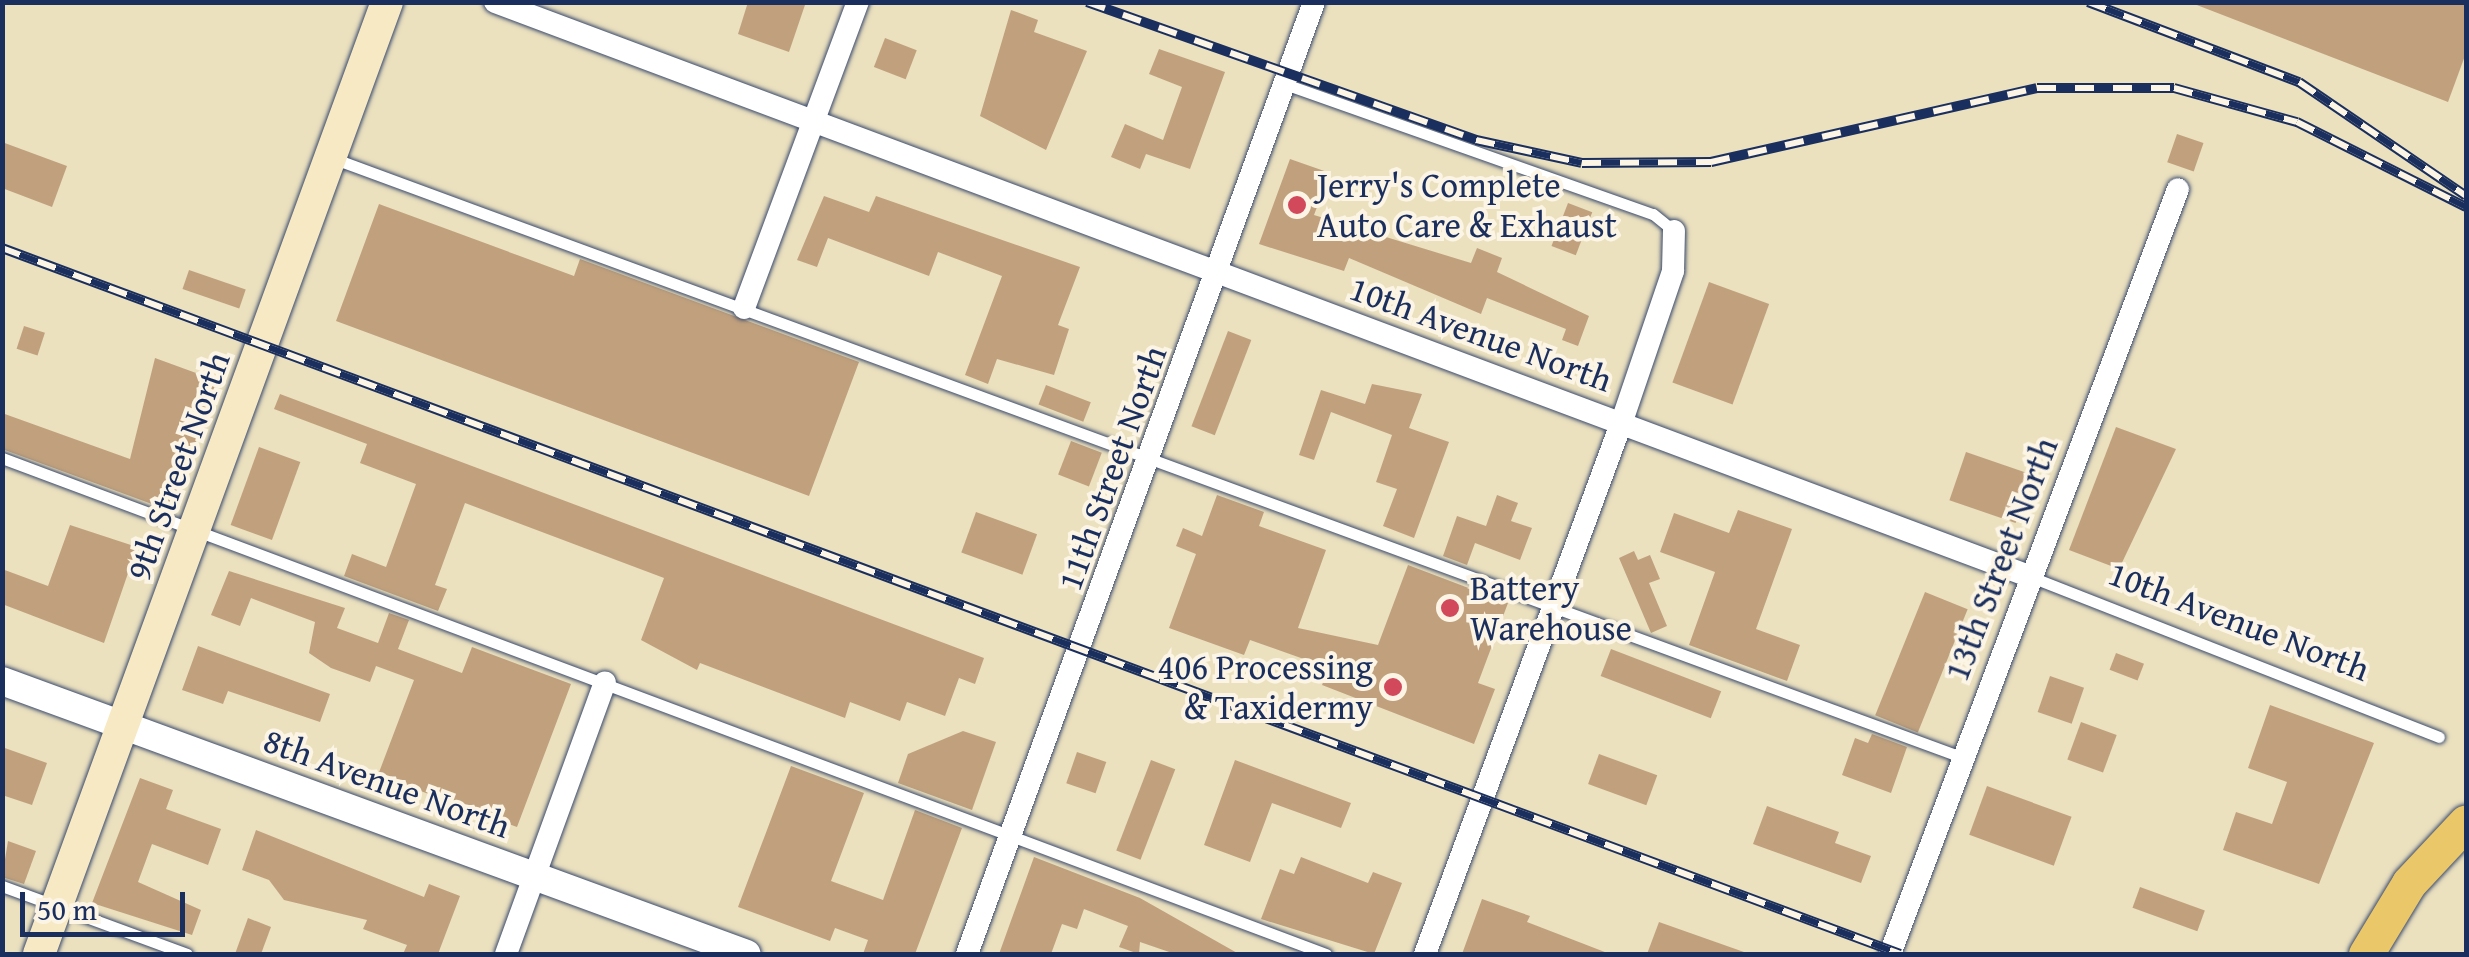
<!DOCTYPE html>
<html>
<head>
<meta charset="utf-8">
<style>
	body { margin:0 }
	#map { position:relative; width:2469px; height:957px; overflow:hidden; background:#ebe1bf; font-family:"Gentium Book Plus",serif }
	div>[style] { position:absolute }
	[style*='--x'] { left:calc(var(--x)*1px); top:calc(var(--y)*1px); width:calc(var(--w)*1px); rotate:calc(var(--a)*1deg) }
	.building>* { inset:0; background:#c1a17d; transform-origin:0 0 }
	.roads { filter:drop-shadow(0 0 2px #3a4a6d) drop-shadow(0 0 2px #3a4a6d) }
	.service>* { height:11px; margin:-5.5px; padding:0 5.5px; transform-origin:5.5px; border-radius:5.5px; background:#fff }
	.minor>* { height:22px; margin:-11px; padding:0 11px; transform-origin:11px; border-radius:11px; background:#fff }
	.tertiary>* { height:28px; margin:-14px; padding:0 14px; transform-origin:14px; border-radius:14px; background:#fff }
	.secondary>* { height:32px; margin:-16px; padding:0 16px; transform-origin:16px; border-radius:16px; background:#f7e9c3 }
	.primary>* { height:35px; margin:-17.5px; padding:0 17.5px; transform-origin:17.5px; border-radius:17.5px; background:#eac769 }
	.rail>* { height:10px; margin-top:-5px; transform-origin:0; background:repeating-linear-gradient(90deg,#fcf5e5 0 19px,#1b2f5e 0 38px); box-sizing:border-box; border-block:2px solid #1b2f5e }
	.dots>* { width:28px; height:28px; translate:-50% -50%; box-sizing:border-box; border:5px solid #fcf5e5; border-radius:50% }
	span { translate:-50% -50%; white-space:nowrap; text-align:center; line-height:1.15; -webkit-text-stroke:8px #fcf5e5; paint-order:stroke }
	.poi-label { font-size:35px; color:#1b2f5e }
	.left { translate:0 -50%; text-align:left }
	.right { translate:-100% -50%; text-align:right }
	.street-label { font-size:35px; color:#1b2f5e }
	.frame { position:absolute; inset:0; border:5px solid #1b2f5e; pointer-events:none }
	.scale { position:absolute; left:20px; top:892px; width:165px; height:45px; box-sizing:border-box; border:5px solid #1b2f5e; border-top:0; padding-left:12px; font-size:30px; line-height:35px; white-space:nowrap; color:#1b2f5e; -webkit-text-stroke:8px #fcf5e5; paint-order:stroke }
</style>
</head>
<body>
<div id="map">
	<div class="building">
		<i style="clip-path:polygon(748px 2px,806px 2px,789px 52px,738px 34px)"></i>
		<i style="clip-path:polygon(2189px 2px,2466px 2px,2466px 53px,2448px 102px)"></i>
		<i style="clip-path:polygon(1011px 10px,1038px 20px,1034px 32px,1087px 51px,1046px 150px,980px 116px)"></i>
		<i style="left:885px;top:38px;width:34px;height:31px;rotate:21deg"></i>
		<i style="clip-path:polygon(1159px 49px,1225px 72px,1190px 169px,1146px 154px,1140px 169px,1111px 157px,1125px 124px,1163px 140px,1182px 87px,1149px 74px)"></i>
		<i style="left:2177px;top:134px;width:28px;height:30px;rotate:19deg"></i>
		<i style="clip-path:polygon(2px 142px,67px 166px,52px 207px,2px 188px)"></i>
		<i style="clip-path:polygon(1290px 159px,1330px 173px,1314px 215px,1471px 263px,1477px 248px,1502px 258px,1497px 272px,1589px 316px,1578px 346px,1562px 340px,1566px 329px,1487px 298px,1481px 314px,1349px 258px,1344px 271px,1259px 244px)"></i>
		<i style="clip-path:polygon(824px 196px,869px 212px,876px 196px,1080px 267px,1058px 325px,1069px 329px,1054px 375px,997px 359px,988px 384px,965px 375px,1002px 276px,938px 252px,929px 276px,828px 238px,817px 267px,797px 260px)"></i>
		<i style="left:1568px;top:203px;width:26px;height:46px;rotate:21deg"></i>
		<i style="clip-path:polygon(379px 204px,574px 276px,580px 259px,859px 362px,809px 496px,336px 321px)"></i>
		<i style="left:189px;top:270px;width:60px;height:20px;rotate:19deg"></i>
		<i style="left:1709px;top:282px;width:64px;height:107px;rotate:20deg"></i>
		<i style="left:24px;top:326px;width:22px;height:24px;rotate:18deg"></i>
		<i style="left:1228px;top:331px;width:25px;height:102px;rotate:21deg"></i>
		<i style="clip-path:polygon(155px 358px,218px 381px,171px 511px,2px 449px,2px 413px,130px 459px)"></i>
		<i style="clip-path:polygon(1372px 384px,1422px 394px,1409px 428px,1449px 442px,1414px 538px,1383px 526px,1397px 489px,1376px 482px,1392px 435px,1331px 412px,1314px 460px,1299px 455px,1321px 390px,1365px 404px)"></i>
		<i style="left:1046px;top:385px;width:48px;height:21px;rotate:21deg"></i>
		<i style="clip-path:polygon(280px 394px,984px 658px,975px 684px,959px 678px,945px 716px,907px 702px,900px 721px,850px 702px,845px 718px,700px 663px,697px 670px,641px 640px,664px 578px,465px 503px,435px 585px,447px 589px,438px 611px,344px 576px,352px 554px,386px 567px,416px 484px,360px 463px,367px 444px,274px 409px)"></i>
		<i style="clip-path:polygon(2116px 427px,2176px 449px,2119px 569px,2069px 550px)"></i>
		<i style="left:1071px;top:441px;width:33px;height:36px;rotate:21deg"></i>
		<i style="left:259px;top:447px;width:44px;height:83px;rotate:20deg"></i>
		<i style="left:1966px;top:452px;width:70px;height:51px;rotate:19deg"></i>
		<i style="clip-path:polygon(1217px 495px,1264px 512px,1259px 526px,1326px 550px,1298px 628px,1378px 645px,1408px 565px,1508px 603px,1478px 683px,1495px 689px,1474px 744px,1322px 685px,1329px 668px,1250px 640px,1244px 655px,1169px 628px,1196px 554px,1176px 546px,1183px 528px,1202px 536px)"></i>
		<i style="clip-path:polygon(1497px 495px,1518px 503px,1511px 521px,1532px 528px,1520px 560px,1475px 543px,1467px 565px,1443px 556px,1457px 516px,1486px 526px)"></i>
		<i style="clip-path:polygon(1738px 510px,1792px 529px,1756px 629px,1800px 645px,1787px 681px,1689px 645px,1715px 572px,1660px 552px,1674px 513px,1729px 533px)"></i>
		<i style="left:976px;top:512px;width:65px;height:43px;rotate:20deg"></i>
		<i style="clip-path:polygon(70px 525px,137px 547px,104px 643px,2px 604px,2px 569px,48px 586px)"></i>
		<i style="clip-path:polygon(1634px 551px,1638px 560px,1650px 555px,1660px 579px,1649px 583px,1667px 626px,1651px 633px,1619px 558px)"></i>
		<i style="clip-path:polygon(229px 571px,345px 608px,337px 628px,378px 643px,389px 613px,409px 620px,398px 649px,462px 673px,472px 647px,571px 684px,517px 827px,378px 775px,414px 680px,376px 666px,370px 682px,331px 668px,309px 653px,315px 622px,251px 598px,240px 626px,211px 615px)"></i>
		<i style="left:1925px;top:592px;width:46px;height:133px;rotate:22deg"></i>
		<i style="clip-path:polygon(198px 646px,330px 694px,320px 722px,228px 691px,223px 704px,182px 690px)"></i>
		<i style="left:1611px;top:649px;width:118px;height:29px;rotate:21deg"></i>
		<i style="left:2116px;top:653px;width:30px;height:18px;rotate:21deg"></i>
		<i style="left:2050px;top:676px;width:36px;height:38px;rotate:19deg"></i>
		<i style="clip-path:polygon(2270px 705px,2374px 743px,2319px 884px,2223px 850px,2236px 812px,2272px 824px,2287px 782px,2248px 768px)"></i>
		<i style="left:2081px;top:722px;width:38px;height:40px;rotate:20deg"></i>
		<i style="clip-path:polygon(963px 731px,996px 742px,972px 810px,898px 783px,908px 754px)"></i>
		<i style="clip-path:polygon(1872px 734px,1907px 747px,1891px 793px,1842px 775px,1855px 738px,1868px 743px)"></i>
		<i style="clip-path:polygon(2px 747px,47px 763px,32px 805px,2px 795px)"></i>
		<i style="left:1077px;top:752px;width:31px;height:33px;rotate:19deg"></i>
		<i style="left:1599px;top:754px;width:62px;height:32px;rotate:20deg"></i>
		<i style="left:1151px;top:760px;width:26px;height:97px;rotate:21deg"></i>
		<i style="clip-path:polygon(1235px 760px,1351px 803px,1341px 828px,1272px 803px,1250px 862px,1204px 845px)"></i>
		<i style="clip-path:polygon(791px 766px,864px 793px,831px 881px,883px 900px,915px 810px,962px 828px,915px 954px,863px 954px,868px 940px,835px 928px,830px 941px,738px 907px)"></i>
		<i style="clip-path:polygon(140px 778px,173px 790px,166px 809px,221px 829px,208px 865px,152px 844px,138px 882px,201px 910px,192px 935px,92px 903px)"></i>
		<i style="left:1987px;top:786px;width:90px;height:52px;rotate:20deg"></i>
		<i style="clip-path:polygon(1767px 806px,1839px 832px,1835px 843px,1871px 856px,1861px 883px,1753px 844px)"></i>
		<i style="clip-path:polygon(256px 830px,424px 897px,429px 884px,460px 896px,438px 954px,403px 954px,407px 945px,363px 929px,367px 920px,284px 900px,269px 880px,242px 870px)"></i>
		<i style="clip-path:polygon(8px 841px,36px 851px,24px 884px,2px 877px)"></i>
		<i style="clip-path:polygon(1034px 857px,1140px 898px,1239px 954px,1175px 954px,1140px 942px,1139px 954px,1119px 947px,1128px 926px,1084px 909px,1077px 929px,1062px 924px,1051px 954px,999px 954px)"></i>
		<i style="clip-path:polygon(1301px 857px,1368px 883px,1373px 872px,1402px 883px,1374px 954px,1261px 919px,1280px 869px,1294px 874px)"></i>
		<i style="left:2140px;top:887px;width:69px;height:22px;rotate:20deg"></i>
		<i style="clip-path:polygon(1482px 899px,1530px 916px,1527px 922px,1610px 954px,1462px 954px)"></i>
		<i style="clip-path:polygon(248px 918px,271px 927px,261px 954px,235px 954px)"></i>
		<i style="clip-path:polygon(1659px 922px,1744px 952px,1743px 954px,1647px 954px)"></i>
	</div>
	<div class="roads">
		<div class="service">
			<i style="--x:1285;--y:84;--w:390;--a:19.5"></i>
			<i style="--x:1653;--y:214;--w:27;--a:39"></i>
			<i style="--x:335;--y:159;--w:1736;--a:20.19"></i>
			<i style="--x:2;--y:458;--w:1414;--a:20.54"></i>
			<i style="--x:2031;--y:577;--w:438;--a:21.4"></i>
			<i style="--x:2;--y:886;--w:197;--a:20.2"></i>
		</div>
		<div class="minor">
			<i style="--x:495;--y:2;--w:1640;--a:20.52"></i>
			<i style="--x:744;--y:308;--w:327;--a:-69.6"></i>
			<i style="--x:506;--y:954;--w:289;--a:-70"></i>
			<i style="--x:967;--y:954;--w:1013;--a:-69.97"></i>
			<i style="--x:1425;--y:954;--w:565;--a:-69.71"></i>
			<i style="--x:1621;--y:424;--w:162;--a:-71.2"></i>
			<i style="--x:1673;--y:271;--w:40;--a:-88.6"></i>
			<i style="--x:1890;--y:954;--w:817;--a:-69.37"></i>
		</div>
		<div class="tertiary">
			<i style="--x:2;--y:681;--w:793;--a:20.13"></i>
		</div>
		<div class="secondary">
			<i style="--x:39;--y:954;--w:1014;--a:-69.92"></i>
		</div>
		<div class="primary">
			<i style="--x:2366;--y:954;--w:83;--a:-58.8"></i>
			<i style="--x:2409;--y:883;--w:83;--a:-46.9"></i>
		</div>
	</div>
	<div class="rail">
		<i style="--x:1087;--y:2;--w:413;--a:19.5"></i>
		<i style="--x:1476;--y:140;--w:108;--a:12.2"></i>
		<i style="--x:1582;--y:163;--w:129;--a:-0.4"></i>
		<i style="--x:1711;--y:162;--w:334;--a:-12.8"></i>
		<i style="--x:2037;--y:88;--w:137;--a:0"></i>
		<i style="--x:2174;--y:88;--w:128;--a:15.5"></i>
		<i style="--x:2297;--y:122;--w:189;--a:26.7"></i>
		<i style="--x:2088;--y:2;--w:226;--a:20.8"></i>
		<i style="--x:2299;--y:82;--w:202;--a:34.3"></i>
		<i style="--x:2;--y:248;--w:2025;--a:20.4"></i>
	</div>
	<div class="dots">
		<i style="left:1297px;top:205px;background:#d1495b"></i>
		<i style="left:1450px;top:608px;background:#d1495b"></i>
		<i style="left:1393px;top:687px;background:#d1495b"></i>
	</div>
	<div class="poi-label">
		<span class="left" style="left:1317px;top:205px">Jerry's Complete<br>Auto Care &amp; Exhaust</span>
		<span class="left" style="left:1470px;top:608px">Battery<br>Warehouse</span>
		<span class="right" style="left:1373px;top:687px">406 Processing<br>&amp; Taxidermy</span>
	</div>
	<div class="street-label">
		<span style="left:1481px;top:334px;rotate:20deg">10th Avenue North</span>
		<span style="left:178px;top:466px;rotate:-70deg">9th Street North</span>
		<span style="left:1112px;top:468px;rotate:-70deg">11th Street North</span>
		<span style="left:2001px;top:559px;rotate:-69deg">13th Street North</span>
		<span style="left:2239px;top:621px;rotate:21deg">10th Avenue North</span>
		<span style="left:387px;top:783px;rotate:20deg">8th Avenue North</span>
	</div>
	<div class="frame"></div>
	<div class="scale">50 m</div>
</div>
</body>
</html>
